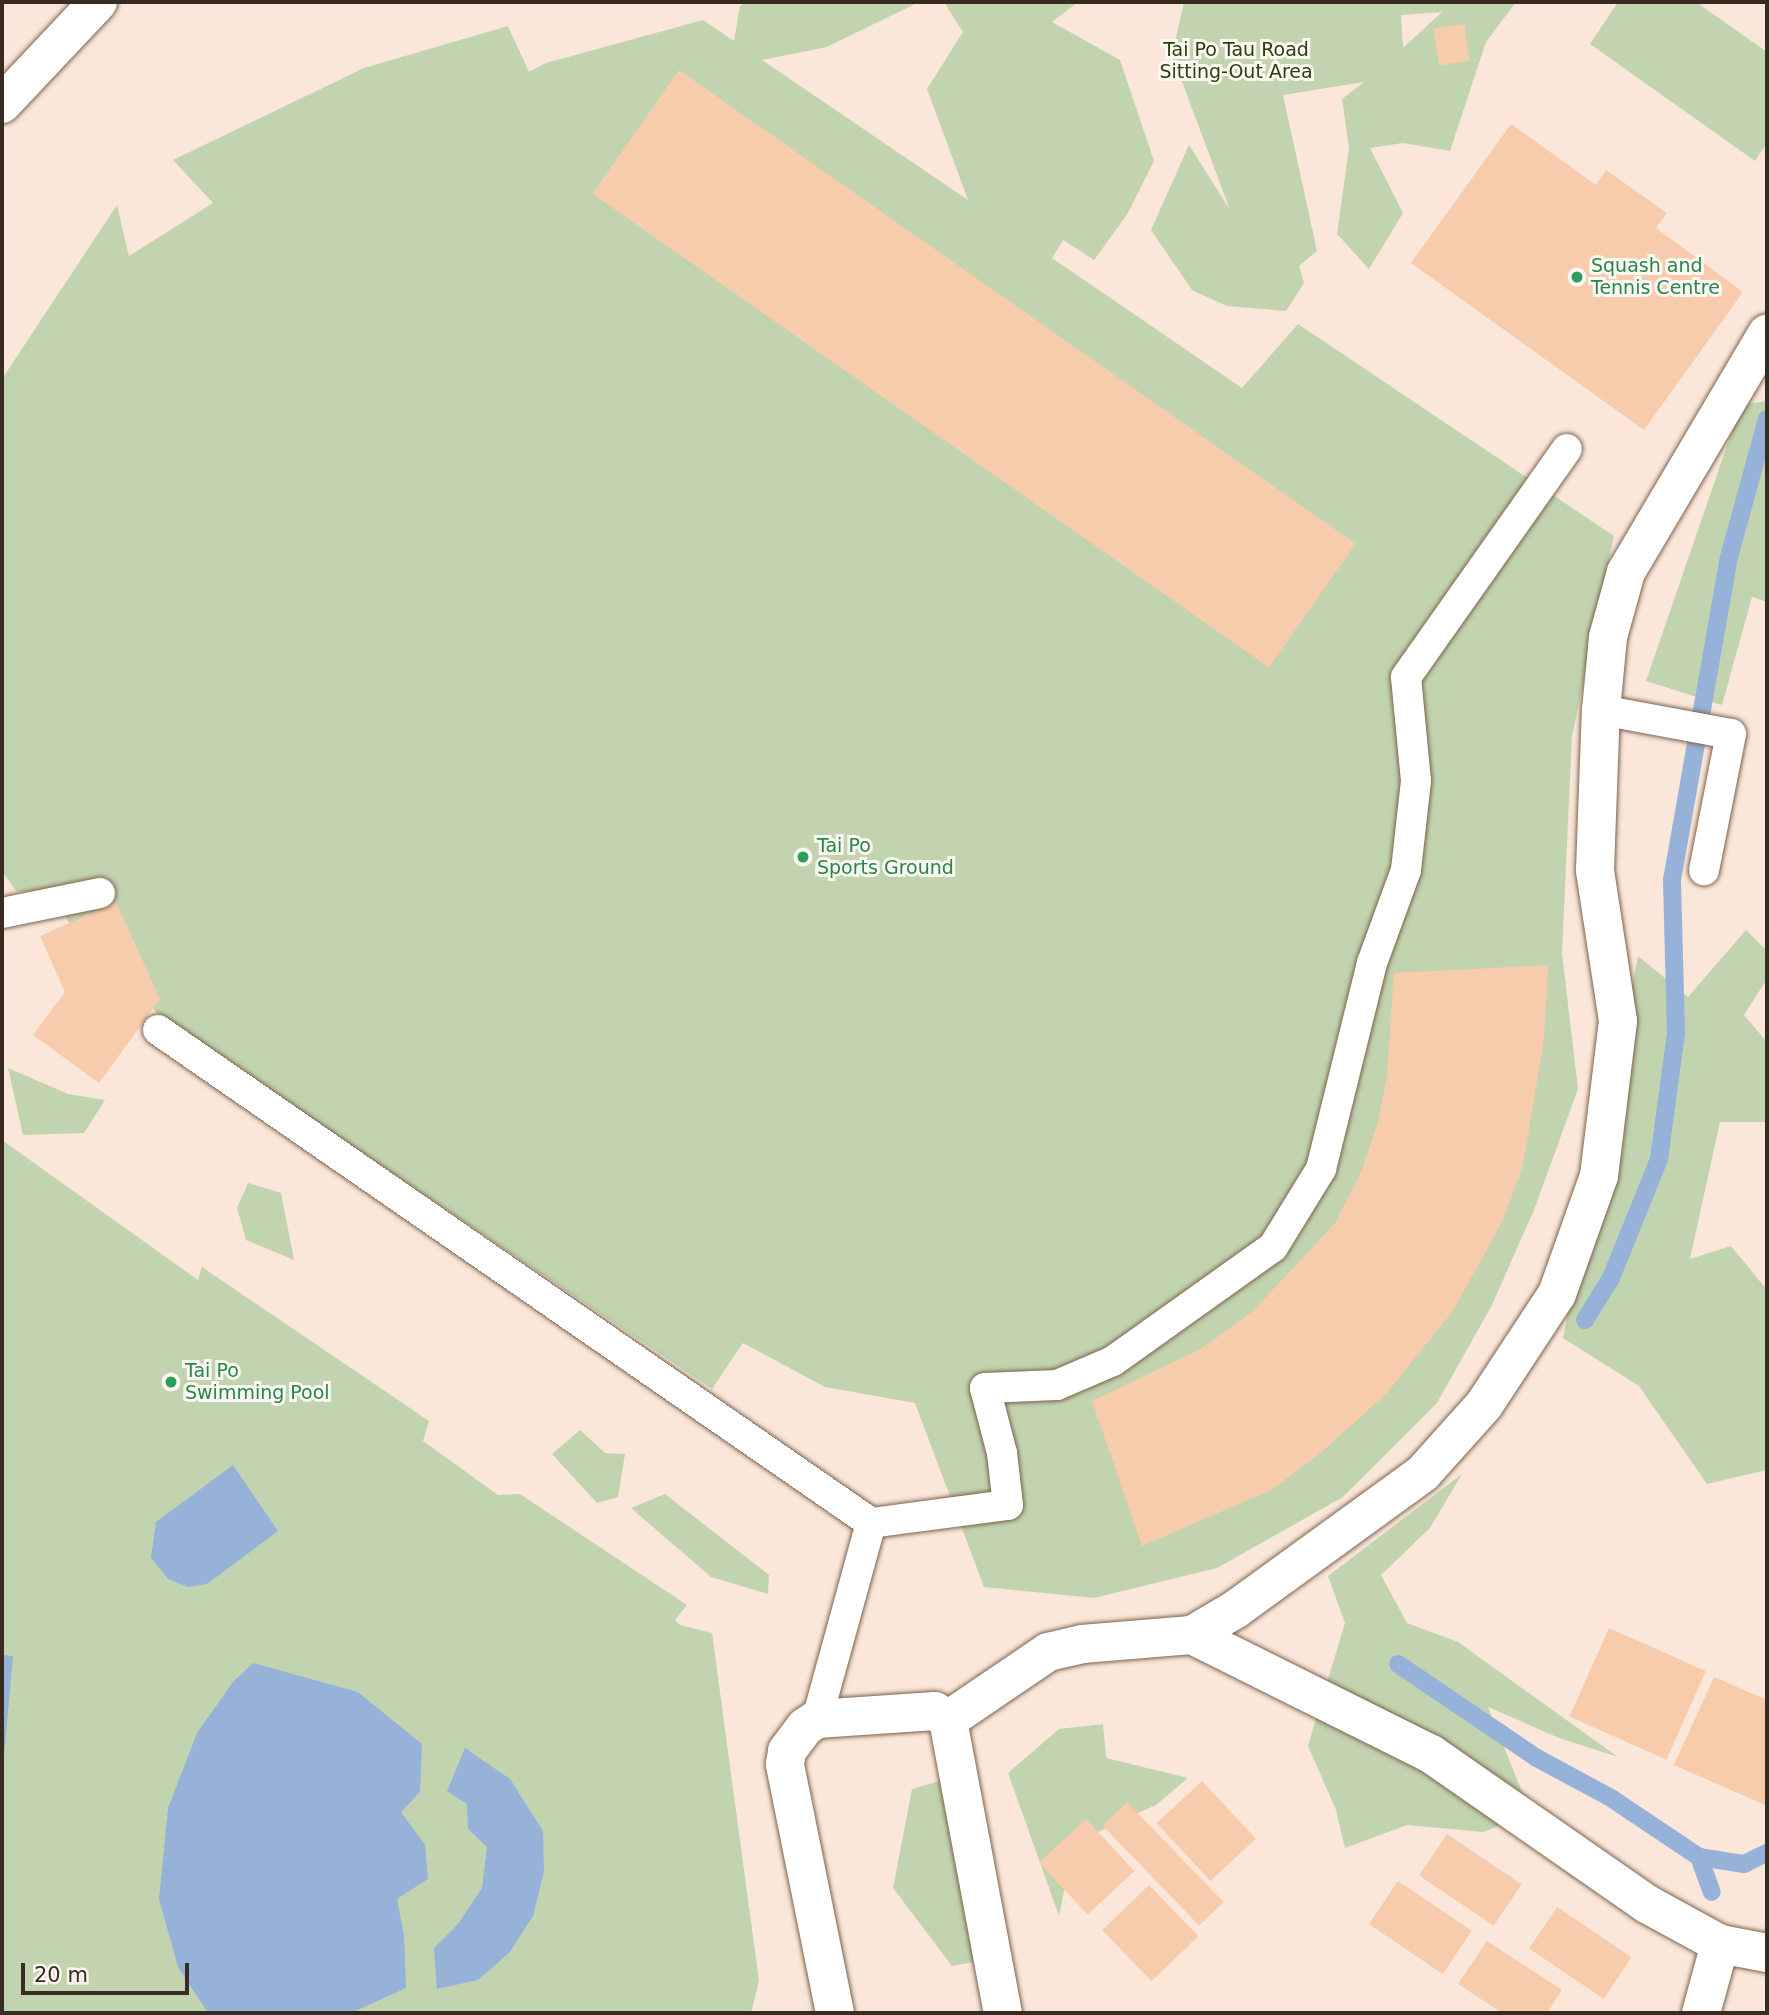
<!DOCTYPE html>
<html>
<head>
<meta charset="utf-8">
<style>
	body { margin:0 }
	#map { position:relative; width:1769px; height:2015px; overflow:hidden; background:#fae7d9; font-family:"DejaVu Sans",sans-serif }
	div>[style] { position:absolute }
	[style*='--x'] { left:calc(var(--x)*1px); top:calc(var(--y)*1px); width:calc(var(--w)*1px); rotate:calc(var(--a)*1deg) }
	.green>* { inset:0; background:#c1d4af }
	.water>* { inset:0; background:#96b2d9 }
	.stream>* { height:18px; margin:-9px; padding:0 9px; transform-origin:9px; border-radius:9px; background:#96b2d9 }
	.building>* { inset:0; background:#f6ccac; transform-origin:0 0 }
	.roads { filter:drop-shadow(0 0 2px #7d624d) drop-shadow(0 0 2px #7d624d) }
	.lane>* { height:30px; margin:-15px; padding:0 15px; transform-origin:15px; border-radius:15px; background:#fff }
	.street>* { height:38px; margin:-19px; padding:0 19px; transform-origin:19px; border-radius:19px; background:#fff }
	.dots>* { width:19px; height:19px; translate:-50% -50%; box-sizing:border-box; border:4px solid #fdf7f2; border-radius:50% }
	span { translate:-50% -50%; white-space:nowrap; text-align:center; line-height:1.15; -webkit-text-stroke:6px #fdf7f2; paint-order:stroke }
	.park-label { font-size:19px; color:#2b3f0f }
	.leisure-label { font-size:19px; color:#27864d }
	.left { translate:0 -50%; text-align:left }
	.frame { position:absolute; inset:0; border:4px solid #372b22; pointer-events:none }
	.scale { position:absolute; left:21px; top:1963px; width:168px; height:32px; box-sizing:border-box; border:4px solid #372b22; border-top:0; padding-left:9px; font-size:21px; line-height:24px; white-space:nowrap; color:#372b22; -webkit-text-stroke:5px #fdf7f2; paint-order:stroke }
</style>
</head>
<body>
<div id="map">
	<div class="green">
		<i style="clip-path:polygon(746px 2px,919px 2px,827px 47px,762px 60px,968px 200px,927px 89px,963px 32px,944px 2px,1078px 2px,1052px 22px,1120px 60px,1154px 161px,1128px 213px,1094px 260px,1063px 240px,1052px 258px,1242px 388px,1298px 324px,1614px 536px,1572px 736px,1562px 953px,1578px 1089px,1534px 1210px,1492px 1305px,1437px 1403px,1343px 1497px,1217px 1568px,1094px 1598px,984px 1587px,915px 1403px,825px 1387px,743px 1343px,712px 1389px,160px 1016px,68px 921px,54px 889px,17px 892px,2px 871px,2px 379px,117px 205px,129px 256px,213px 203px,173px 160px,364px 68px,508px 26px,529px 72px,546px 63px,703px 20px,734px 41px,740px 6px)"></i>
		<i style="clip-path:polygon(evenodd,1184px 2px,1516px 2px,1486px 42px,1450px 151px,1403px 143px,1370px 148px,1403px 213px,1369px 269px,1337px 234px,1349px 148px,1342px 99px,1364px 82px,1283px 95px,1317px 251px,1299px 266px,1304px 283px,1286px 311px,1227px 306px,1192px 290px,1151px 230px,1189px 145px,1230px 210px,1172px 55px,1184px 2px,1442px 12px,1404px 47px,1403px 47px,1401px 15px,1442px 12px)"></i>
		<i style="clip-path:polygon(1618px 2px,1696px 2px,1767px 52px,1767px 143px,1755px 161px,1590px 44px)"></i>
		<i style="clip-path:polygon(1767px 401px,1767px 602px,1752px 597px,1722px 705px,1646px 681px,1741px 405px)"></i>
		<i style="clip-path:polygon(1746px 930px,1767px 951px,1767px 979px,1744px 1015px,1767px 1042px,1767px 1122px,1720px 1122px,1690px 1259px,1731px 1246px,1767px 1290px,1767px 1470px,1707px 1484px,1639px 1386px,1563px 1338px,1638px 956px,1688px 997px)"></i>
		<i style="clip-path:polygon(8px 1068px,68px 1094px,105px 1100px,84px 1133px,23px 1135px)"></i>
		<i style="clip-path:polygon(2px 1140px,198px 1280px,202px 1267px,429px 1421px,423px 1441px,498px 1495px,520px 1494px,687px 1605px,675px 1620px,680px 1625px,712px 1633px,759px 1981px,751px 2013px,2px 2013px)"></i>
		<i style="clip-path:polygon(248px 1183px,281px 1193px,294px 1260px,246px 1240px,237px 1208px)"></i>
		<i style="clip-path:polygon(580px 1430px,605px 1453px,625px 1454px,618px 1497px,597px 1503px,552px 1454px)"></i>
		<i style="clip-path:polygon(1462px 1474px,1430px 1528px,1381px 1575px,1407px 1623px,1458px 1642px,1618px 1757px,1559px 1738px,1488px 1707px,1531px 1814px,1483px 1832px,1407px 1825px,1345px 1848px,1336px 1810px,1308px 1746px,1345px 1623px,1328px 1576px)"></i>
		<i style="clip-path:polygon(665px 1494px,769px 1575px,768px 1594px,711px 1577px,631px 1508px)"></i>
		<i style="clip-path:polygon(1103px 1724px,1106px 1758px,1188px 1778px,1156px 1805px,1074px 1843px,1059px 1916px,1008px 1773px,1059px 1729px)"></i>
		<i style="clip-path:polygon(953px 1777px,1005px 1956px,952px 1966px,893px 1888px,912px 1789px)"></i>
	</div>
	<div class="water">
		<i style="clip-path:polygon(233px 1465px,278px 1531px,207px 1584px,188px 1587px,168px 1579px,151px 1558px,156px 1522px)"></i>
		<i style="clip-path:polygon(2px 1655px,13px 1656px,2px 1777px)"></i>
		<i style="clip-path:polygon(253px 1663px,358px 1692px,422px 1744px,420px 1792px,401px 1812px,425px 1845px,428px 1879px,397px 1899px,404px 1935px,406px 1988px,351px 2013px,208px 2013px,178px 1967px,159px 1899px,168px 1808px,197px 1733px,233px 1682px)"></i>
		<i style="clip-path:polygon(465px 1748px,510px 1779px,543px 1831px,544px 1872px,533px 1916px,510px 1952px,478px 1980px,437px 1989px,434px 1948px,458px 1924px,482px 1888px,487px 1847px,468px 1829px,467px 1804px,447px 1791px)"></i>
	</div>
	<div class="stream">
		<i style="--x:1585;--y:1320;--w:49;--a:-58.2"></i>
		<i style="--x:1611;--y:1278;--w:128;--a:-68"></i>
		<i style="--x:1659;--y:1159;--w:126;--a:-82.3"></i>
		<i style="--x:1676;--y:1034;--w:154;--a:-91.5"></i>
		<i style="--x:1672;--y:880;--w:328;--a:-80"></i>
		<i style="--x:1729;--y:557;--w:143;--a:-74.6"></i>
		<i style="--x:1398;--y:1664;--w:168;--a:34.1"></i>
		<i style="--x:1537;--y:1758;--w:84;--a:28.4"></i>
		<i style="--x:1611;--y:1798;--w:106;--a:33.8"></i>
		<i style="--x:1699;--y:1857;--w:37;--a:70"></i>
		<i style="--x:1699;--y:1857;--w:46;--a:8.8"></i>
		<i style="--x:1744;--y:1864;--w:25;--a:-26"></i>
	</div>
	<div class="building">
		<i style="left:1464px;top:24px;width:37px;height:31px;rotate:81deg"></i>
		<i style="left:679px;top:70px;width:826px;height:151px;rotate:35deg"></i>
		<i style="clip-path:polygon(1511px 124px,1596px 185px,1606px 170px,1667px 213px,1656px 228px,1743px 292px,1644px 430px,1411px 263px)"></i>
		<i style="clip-path:polygon(116px 902px,160px 999px,99px 1083px,33px 1035px,65px 992px,40px 936px)"></i>
		<i style="clip-path:polygon(1548px 965px,1544px 1040px,1523px 1165px,1504px 1218px,1453px 1311px,1386px 1394px,1318px 1455px,1271px 1490px,1142px 1546px,1092px 1401px,1201px 1349px,1254px 1310px,1335px 1223px,1361px 1172px,1378px 1122px,1387px 1075px,1394px 973px)"></i>
		<i style="left:1609px;top:1628px;width:106px;height:97px;rotate:24deg"></i>
		<i style="clip-path:polygon(1714px 1677px,1767px 1700px,1767px 1806px,1674px 1765px)"></i>
		<i style="left:1202px;top:1781px;width:79px;height:62px;rotate:47deg"></i>
		<i style="left:1127px;top:1802px;width:139px;height:34px;rotate:46deg"></i>
		<i style="left:1086px;top:1819px;width:71px;height:64px;rotate:47deg"></i>
		<i style="left:1447px;top:1834px;width:90px;height:50px;rotate:34deg"></i>
		<i style="left:1398px;top:1881px;width:89px;height:52px;rotate:34deg"></i>
		<i style="left:1149px;top:1885px;width:71px;height:65px;rotate:46deg"></i>
		<i style="left:1557px;top:1907px;width:90px;height:50px;rotate:34deg"></i>
		<i style="clip-path:polygon(1487px 1941px,1562px 1990px,1547px 2013px,1502px 2013px,1458px 1984px)"></i>
	</div>
	<div class="roads">
		<div class="lane">
			<i style="--x:1601;--y:710;--w:132;--a:10.5"></i>
			<i style="--x:1731;--y:734;--w:139;--a:101.2"></i>
			<i style="--x:2;--y:913;--w:100;--a:-11.5"></i>
			<i style="--x:158;--y:1030;--w:867;--a:34.66"></i>
			<i style="--x:871;--y:1523;--w:138;--a:-7.5"></i>
			<i style="--x:1008;--y:1505;--w:52;--a:-96.6"></i>
			<i style="--x:1002;--y:1453;--w:67;--a:-104.7"></i>
			<i style="--x:985;--y:1388;--w:72;--a:-2.4"></i>
			<i style="--x:1057;--y:1385;--w:61;--a:-23.2"></i>
			<i style="--x:1113;--y:1361;--w:196;--a:-35.5"></i>
			<i style="--x:1273;--y:1247;--w:92;--a:-58.4"></i>
			<i style="--x:1321;--y:1169;--w:212;--a:-76.1"></i>
			<i style="--x:1372;--y:963;--w:99;--a:-69.9"></i>
			<i style="--x:1406;--y:870;--w:90;--a:-83.6"></i>
			<i style="--x:1416;--y:781;--w:104;--a:-95.5"></i>
			<i style="--x:1406;--y:677;--w:279;--a:-54.8"></i>
			<i style="--x:817;--y:1719;--w:203;--a:-74.6"></i>
		</div>
		<div class="street">
			<i style="--x:2;--y:104;--w:140;--a:-46.7"></i>
			<i style="--x:1192;--y:1635;--w:267;--a:26.5"></i>
			<i style="--x:1431;--y:1754;--w:263;--a:34.8"></i>
			<i style="--x:1647;--y:1904;--w:83;--a:28.7"></i>
			<i style="--x:1720;--y:1944;--w:48;--a:10.8"></i>
			<i style="--x:948;--y:1720;--w:121;--a:-34.2"></i>
			<i style="--x:1048;--y:1652;--w:35;--a:-13"></i>
			<i style="--x:1082;--y:1644;--w:110;--a:-4.7"></i>
			<i style="--x:1192;--y:1635;--w:51;--a:-30.6"></i>
			<i style="--x:1236;--y:1609;--w:231;--a:-36"></i>
			<i style="--x:1423;--y:1473;--w:91;--a:-48.1"></i>
			<i style="--x:1484;--y:1405;--w:133;--a:-56.7"></i>
			<i style="--x:1557;--y:1294;--w:125;--a:-70.4"></i>
			<i style="--x:1599;--y:1176;--w:156;--a:-83"></i>
			<i style="--x:1618;--y:1021;--w:153;--a:-98.7"></i>
			<i style="--x:1595;--y:870;--w:160;--a:-87.9"></i>
			<i style="--x:1601;--y:710;--w:73;--a:-84.5"></i>
			<i style="--x:1608;--y:637;--w:67;--a:-74.5"></i>
			<i style="--x:1626;--y:572;--w:277;--a:-59.4"></i>
			<i style="--x:835;--y:2013;--w:254;--a:-101.4"></i>
			<i style="--x:785;--y:1764;--w:13;--a:-81"></i>
			<i style="--x:787;--y:1751;--w:30;--a:-53"></i>
			<i style="--x:805;--y:1727;--w:14;--a:-34"></i>
			<i style="--x:817;--y:1719;--w:118;--a:-3.9"></i>
			<i style="--x:935;--y:1711;--w:16;--a:35"></i>
			<i style="--x:948;--y:1720;--w:298;--a:79.4"></i>
			<i style="--x:1701;--y:2013;--w:72;--a:-74.6"></i>
		</div>
	</div>
	<div class="dots">
		<i style="left:1577px;top:277px;background:#2e9e5b"></i>
		<i style="left:803px;top:857px;background:#2e9e5b"></i>
		<i style="left:171px;top:1382px;background:#2e9e5b"></i>
	</div>
	<div class="park-label">
		<span style="left:1236px;top:61px">Tai Po Tau Road<br>Sitting-Out Area</span>
	</div>
	<div class="leisure-label">
		<span class="left" style="left:1591px;top:277px">Squash and<br>Tennis Centre</span>
		<span class="left" style="left:817px;top:857px">Tai Po<br>Sports Ground</span>
		<span class="left" style="left:185px;top:1382px">Tai Po<br>Swimming Pool</span>
	</div>
	<div class="frame"></div>
	<div class="scale">20 m</div>
</div>
</body>
</html>
